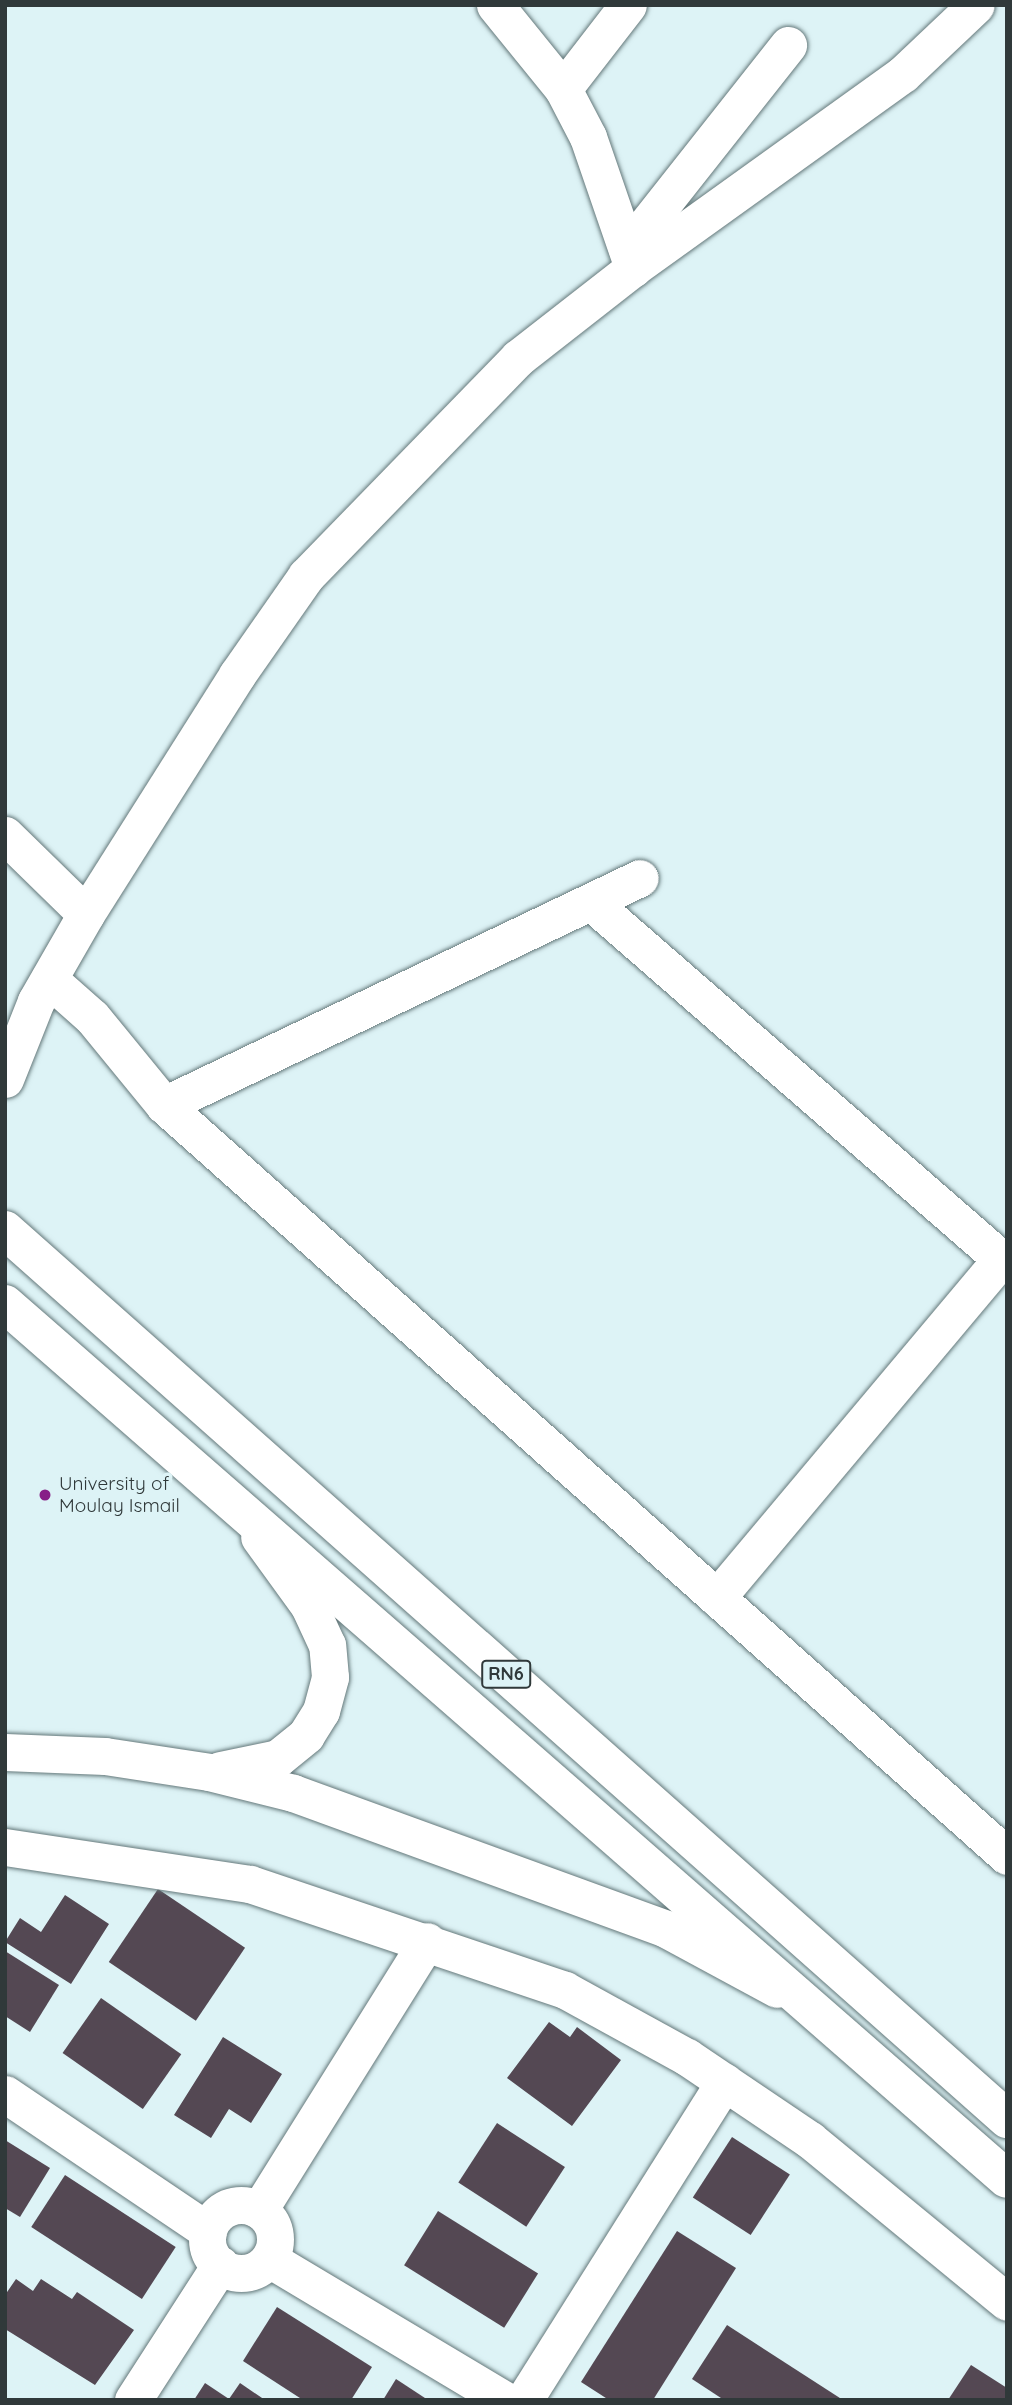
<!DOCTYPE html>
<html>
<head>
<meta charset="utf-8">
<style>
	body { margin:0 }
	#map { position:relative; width:1012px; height:2405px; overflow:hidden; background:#ddf3f6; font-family:Quicksand,sans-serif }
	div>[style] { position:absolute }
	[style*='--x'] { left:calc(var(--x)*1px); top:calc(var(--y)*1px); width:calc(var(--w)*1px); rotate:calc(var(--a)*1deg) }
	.building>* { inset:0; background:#544853; transform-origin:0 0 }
	.roads { filter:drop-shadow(0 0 2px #64787a) drop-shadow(0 0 2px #64787a) }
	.minor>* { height:37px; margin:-18.5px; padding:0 18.5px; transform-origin:18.5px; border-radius:18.5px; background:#fff }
	.minor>.ring { margin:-18.5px; padding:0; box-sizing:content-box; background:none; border:37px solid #fff; border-radius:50% }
	.highway>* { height:38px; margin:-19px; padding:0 19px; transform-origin:19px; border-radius:19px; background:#fff }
	.dots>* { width:19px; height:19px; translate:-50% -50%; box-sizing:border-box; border:4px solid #ddf3f6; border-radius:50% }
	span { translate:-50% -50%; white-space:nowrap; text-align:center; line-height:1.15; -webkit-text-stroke:7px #ddf3f6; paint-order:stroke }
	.shield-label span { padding:2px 5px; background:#ddf3f6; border:2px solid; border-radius:5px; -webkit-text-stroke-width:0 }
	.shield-label { font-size:18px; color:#30393a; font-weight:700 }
	.poi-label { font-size:19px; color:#30393a }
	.left { translate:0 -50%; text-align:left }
	.frame { position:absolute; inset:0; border:7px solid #30393a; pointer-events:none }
</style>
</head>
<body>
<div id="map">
	<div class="building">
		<i style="left:158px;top:1889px;width:105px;height:88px;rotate:34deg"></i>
		<i style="clip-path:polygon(65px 1895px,109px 1924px,71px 1984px,5px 1942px,20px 1918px,41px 1932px)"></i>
		<i style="clip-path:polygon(5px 1951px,59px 1985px,30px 2032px,5px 2016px)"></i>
		<i style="left:101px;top:1998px;width:98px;height:67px;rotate:35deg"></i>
		<i style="clip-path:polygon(549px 2022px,570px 2037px,577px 2027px,621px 2060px,572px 2126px,507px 2078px)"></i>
		<i style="clip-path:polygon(223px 2037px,282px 2074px,251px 2123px,229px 2109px,211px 2138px,174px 2115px)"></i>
		<i style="left:497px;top:2123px;width:81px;height:71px;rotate:33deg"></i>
		<i style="left:732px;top:2137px;width:69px;height:72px;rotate:33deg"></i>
		<i style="clip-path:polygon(5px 2140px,50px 2168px,20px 2217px,5px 2208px)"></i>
		<i style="left:65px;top:2175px;width:132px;height:62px;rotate:33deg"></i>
		<i style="left:438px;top:2211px;width:118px;height:64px;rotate:32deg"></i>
		<i style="clip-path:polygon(677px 2231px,736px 2268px,653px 2400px,609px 2400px,581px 2382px)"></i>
		<i style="clip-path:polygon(16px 2279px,33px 2291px,41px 2279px,72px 2299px,77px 2292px,134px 2330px,95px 2385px,5px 2329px,5px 2295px)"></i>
		<i style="clip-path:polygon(277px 2307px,372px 2367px,351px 2400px,303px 2400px,243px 2361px)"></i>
		<i style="clip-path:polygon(727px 2325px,843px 2400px,724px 2400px,692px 2379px)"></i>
		<i style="clip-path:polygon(971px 2365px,1007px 2388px,1007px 2400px,948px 2400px)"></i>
		<i style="clip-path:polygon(396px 2379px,428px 2400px,383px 2400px)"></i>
		<i style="clip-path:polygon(205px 2383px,229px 2399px,240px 2383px,265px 2400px,194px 2400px)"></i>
	</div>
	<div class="roads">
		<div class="minor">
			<i style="--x:495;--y:5;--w:108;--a:51"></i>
			<i style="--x:563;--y:89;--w:54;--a:62.5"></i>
			<i style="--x:588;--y:137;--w:139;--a:71"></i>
			<i style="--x:563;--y:89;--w:106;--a:-52.3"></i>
			<i style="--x:627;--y:249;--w:260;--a:-51.7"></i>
			<i style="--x:5;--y:835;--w:113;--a:44.3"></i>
			<i style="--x:591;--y:902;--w:544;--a:41.05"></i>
			<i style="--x:1001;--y:1259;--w:442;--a:130"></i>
			<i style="--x:49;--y:979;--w:57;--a:41.5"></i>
			<i style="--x:92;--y:1017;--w:114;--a:50.7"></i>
			<i style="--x:164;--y:1105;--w:1129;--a:41.7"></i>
			<i style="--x:5;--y:1079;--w:84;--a:-68.3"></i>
			<i style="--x:36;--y:1001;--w:100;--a:-60.1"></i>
			<i style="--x:86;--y:914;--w:283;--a:-57.7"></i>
			<i style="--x:237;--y:675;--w:121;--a:-55.1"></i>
			<i style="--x:306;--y:576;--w:304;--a:-45.8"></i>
			<i style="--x:518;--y:358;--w:146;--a:-38"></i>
			<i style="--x:633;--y:268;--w:332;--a:-35.7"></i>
			<i style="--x:903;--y:74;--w:100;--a:-43.4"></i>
			<i style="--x:164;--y:1105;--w:527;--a:-25.5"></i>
			<i style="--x:5;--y:1752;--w:100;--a:2.3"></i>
			<i style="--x:105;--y:1756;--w:105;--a:8.7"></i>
			<i style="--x:209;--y:1772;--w:87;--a:14"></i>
			<i style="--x:293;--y:1793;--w:397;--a:20"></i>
			<i style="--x:666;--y:1929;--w:126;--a:28.4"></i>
			<i style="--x:220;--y:1770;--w:59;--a:-11.7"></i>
			<i style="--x:278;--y:1758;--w:36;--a:-39"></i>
			<i style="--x:306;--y:1735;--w:28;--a:-58"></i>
			<i style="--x:321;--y:1711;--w:35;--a:-75"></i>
			<i style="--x:330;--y:1677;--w:32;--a:-95"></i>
			<i style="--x:327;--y:1645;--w:43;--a:-114.8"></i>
			<i style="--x:309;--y:1606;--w:85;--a:-125.9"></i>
			<i style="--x:5;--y:1847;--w:248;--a:8.6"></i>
			<i style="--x:250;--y:1884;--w:332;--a:18.6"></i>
			<i style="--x:565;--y:1990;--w:139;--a:28.8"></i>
			<i style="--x:687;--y:2057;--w:148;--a:34"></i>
			<i style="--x:810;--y:2140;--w:255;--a:39.4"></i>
			<i style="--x:5;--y:2094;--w:245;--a:34"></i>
			<i class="ring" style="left:207px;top:2205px;width:31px;height:31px"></i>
			<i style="--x:259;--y:2210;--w:317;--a:-58"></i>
			<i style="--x:269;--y:2259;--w:275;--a:30.9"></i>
			<i style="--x:133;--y:2400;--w:161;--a:-57.2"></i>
			<i style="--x:524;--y:2400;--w:376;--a:-57.8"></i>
		</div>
		<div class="highway">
			<i style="--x:5;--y:1230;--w:1340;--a:41.58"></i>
			<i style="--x:5;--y:1304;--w:1330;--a:41.13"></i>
		</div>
	</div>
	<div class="dots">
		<i style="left:45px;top:1495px;background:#871f87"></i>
	</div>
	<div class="shield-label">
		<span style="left:506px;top:1674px">RN6</span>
	</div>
	<div class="poi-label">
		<span class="left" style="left:59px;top:1495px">University of<br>Moulay Ismail</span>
	</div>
	<div class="frame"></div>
</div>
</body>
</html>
